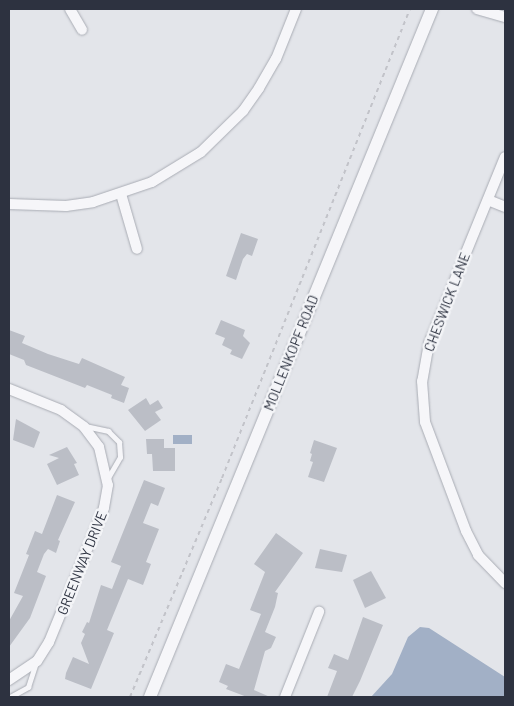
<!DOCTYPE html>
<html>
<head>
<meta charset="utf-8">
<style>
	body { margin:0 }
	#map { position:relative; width:514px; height:706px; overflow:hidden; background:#e3e5ea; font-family:Barlow,sans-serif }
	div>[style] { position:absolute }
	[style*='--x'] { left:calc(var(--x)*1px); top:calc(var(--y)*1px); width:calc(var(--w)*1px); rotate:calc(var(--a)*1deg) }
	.water>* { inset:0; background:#a2b0c6; transform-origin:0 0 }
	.building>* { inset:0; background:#bbbec6 }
	.path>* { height:2px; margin-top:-1px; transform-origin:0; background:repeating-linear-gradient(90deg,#c2c3c9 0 4px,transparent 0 8px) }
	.roads { filter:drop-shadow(0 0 1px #a9acb4) drop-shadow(0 0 1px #a9acb4) }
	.service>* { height:5px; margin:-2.5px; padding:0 2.5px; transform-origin:2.5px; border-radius:2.5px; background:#f6f6f9 }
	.minor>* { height:10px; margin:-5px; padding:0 5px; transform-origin:5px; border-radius:5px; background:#f6f6f9 }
	.tertiary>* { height:12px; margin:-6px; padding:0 6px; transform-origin:6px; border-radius:6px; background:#f6f6f9 }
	span { translate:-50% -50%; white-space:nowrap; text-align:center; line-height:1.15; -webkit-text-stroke:5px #f3f4f7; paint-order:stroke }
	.street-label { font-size:14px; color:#2d3240 }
	.frame { position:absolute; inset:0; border:10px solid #2d3240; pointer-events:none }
</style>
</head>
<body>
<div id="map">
	<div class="water">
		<i style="left:173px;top:435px;width:19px;height:9px"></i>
		<i style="clip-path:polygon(420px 627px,429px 628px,505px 677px,505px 697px,371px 697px,392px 674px,408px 637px)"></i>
	</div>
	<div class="building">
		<i style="clip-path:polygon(241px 233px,258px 239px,252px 256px,247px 254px,243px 259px,236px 280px,226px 276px)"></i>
		<i style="clip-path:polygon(221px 320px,245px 330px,243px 336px,250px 343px,242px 359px,230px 354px,232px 350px,222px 345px,225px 338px,215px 334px)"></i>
		<i style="clip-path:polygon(9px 330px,25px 336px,22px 343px,48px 354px,79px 364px,82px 358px,125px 377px,121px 385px,129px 388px,124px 403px,111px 398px,112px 395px,87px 385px,85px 388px,26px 365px,24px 360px,9px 354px)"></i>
		<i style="clip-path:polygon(146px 398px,150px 405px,158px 400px,163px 408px,155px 412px,161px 420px,145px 431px,128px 410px)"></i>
		<i style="clip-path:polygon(16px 419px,40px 432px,34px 448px,13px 440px)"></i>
		<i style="clip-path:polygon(146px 439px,164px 439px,164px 448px,175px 448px,175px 471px,153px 471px,152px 454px,147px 454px)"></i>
		<i style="clip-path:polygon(314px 440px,337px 448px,324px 482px,308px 477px,313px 462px,310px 461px,312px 454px,310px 453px)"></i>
		<i style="clip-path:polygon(67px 447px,77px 463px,74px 464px,79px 475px,57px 485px,47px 464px,59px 458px,49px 455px)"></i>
		<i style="clip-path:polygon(144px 480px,165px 488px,158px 506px,151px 503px,143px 523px,159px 529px,146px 562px,151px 564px,143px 585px,128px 579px,107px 630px,114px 633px,91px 689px,65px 679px,66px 673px,73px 657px,89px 664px,81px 643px,85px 634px,82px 632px,87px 622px,89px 623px,101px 585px,112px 589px,121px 566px,111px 562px)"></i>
		<i style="clip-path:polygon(57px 495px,75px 502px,58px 540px,60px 541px,56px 553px,48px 549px,44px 554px,37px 572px,46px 576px,30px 618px,9px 647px,9px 621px,23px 596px,14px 593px,29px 555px,26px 554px,35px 531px,42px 534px)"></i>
		<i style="clip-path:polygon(276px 533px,303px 553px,275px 592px,278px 593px,275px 607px,265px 632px,276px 637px,271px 648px,265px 651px,254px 690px,270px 697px,247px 697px,226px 689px,228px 686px,219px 682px,226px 664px,239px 669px,261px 614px,250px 610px,265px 572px,254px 564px)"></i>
		<i style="clip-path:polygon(320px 549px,347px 555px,342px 572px,315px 568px)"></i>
		<i style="clip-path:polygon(371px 571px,386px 598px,365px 608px,353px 580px)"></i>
		<i style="clip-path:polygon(363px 617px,383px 625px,360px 681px,352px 697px,327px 697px,337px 671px,328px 668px,334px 654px,348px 660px)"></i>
	</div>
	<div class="path">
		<i style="--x:130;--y:697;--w:238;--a:-67.2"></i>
		<i style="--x:222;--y:478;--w:505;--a:-68.16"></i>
	</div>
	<div class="roads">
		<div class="service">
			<i style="--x:85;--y:426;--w:24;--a:12"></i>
			<i style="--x:108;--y:431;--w:16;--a:45"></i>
			<i style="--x:119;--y:442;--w:15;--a:86"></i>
			<i style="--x:120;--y:457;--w:24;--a:120"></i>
			<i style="--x:10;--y:697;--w:21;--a:-29"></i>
			<i style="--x:28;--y:687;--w:25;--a:-72"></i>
		</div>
		<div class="minor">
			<i style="--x:70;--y:9;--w:24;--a:60"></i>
			<i style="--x:477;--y:9;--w:29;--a:16"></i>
			<i style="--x:505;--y:157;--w:201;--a:112.2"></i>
			<i style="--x:429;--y:343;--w:39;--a:100"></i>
			<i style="--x:422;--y:381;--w:41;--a:85.8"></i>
			<i style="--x:425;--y:422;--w:116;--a:69.4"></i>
			<i style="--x:466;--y:531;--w:27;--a:63"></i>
			<i style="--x:478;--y:555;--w:39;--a:46"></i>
			<i style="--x:121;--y:194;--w:57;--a:73.8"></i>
			<i style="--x:488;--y:200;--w:18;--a:22"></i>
			<i style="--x:9;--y:204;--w:57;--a:2"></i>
			<i style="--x:66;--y:206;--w:27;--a:-8"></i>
			<i style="--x:93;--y:202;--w:62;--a:-18.7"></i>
			<i style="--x:152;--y:182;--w:57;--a:-31.5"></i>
			<i style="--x:201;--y:152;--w:59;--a:-44.3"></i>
			<i style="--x:243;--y:111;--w:28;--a:-55"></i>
			<i style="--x:259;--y:88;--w:34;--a:-60"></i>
			<i style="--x:276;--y:59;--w:54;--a:-68.2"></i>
			<i style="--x:9;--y:389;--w:56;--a:22"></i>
			<i style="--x:61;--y:410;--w:29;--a:36"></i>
			<i style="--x:84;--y:427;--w:25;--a:53"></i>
			<i style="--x:99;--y:447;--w:39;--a:77"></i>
			<i style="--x:108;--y:485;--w:23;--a:100"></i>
			<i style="--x:104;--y:508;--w:145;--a:112.3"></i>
			<i style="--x:49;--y:642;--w:22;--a:122"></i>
			<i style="--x:37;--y:661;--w:34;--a:146"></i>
			<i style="--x:285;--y:697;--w:92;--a:-68.2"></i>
		</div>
		<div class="tertiary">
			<i style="--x:150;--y:697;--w:744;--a:-67.71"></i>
		</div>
	</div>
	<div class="street-label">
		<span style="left:447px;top:302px;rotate:-69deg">CHESWICK LANE</span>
		<span style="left:291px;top:353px;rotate:-68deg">MOLLENKOPF ROAD</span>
		<span style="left:82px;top:563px;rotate:-68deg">GREENWAY DRIVE</span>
	</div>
	<div class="frame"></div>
</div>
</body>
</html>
